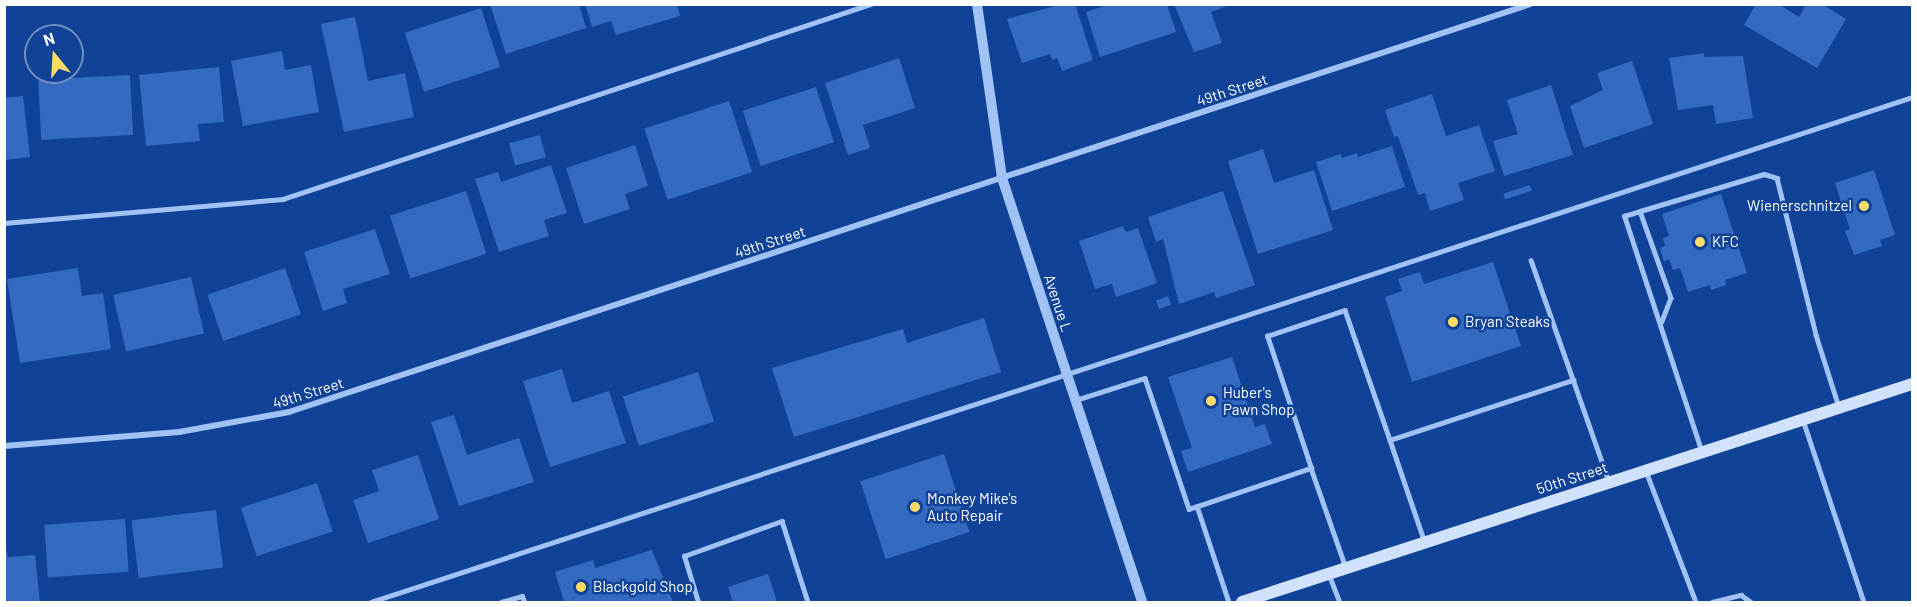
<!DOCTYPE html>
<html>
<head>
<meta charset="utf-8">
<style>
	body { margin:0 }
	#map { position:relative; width:1917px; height:607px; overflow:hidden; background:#104398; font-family:Barlow,sans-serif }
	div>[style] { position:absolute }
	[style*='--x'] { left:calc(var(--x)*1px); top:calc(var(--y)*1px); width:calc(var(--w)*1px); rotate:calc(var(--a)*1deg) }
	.building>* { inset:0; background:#346abf; transform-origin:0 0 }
	.service>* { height:4.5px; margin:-2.25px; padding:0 2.25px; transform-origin:2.25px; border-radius:2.25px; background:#a1c2f4 }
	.minor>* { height:6px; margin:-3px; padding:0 3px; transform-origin:3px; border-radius:3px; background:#a1c2f4 }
	.tertiary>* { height:10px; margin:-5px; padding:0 5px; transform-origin:5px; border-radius:5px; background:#a1c2f4 }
	.secondary>* { height:12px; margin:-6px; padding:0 6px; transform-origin:6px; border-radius:6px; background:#d1e2fd }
	.dots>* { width:16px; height:16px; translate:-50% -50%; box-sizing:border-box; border:3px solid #104398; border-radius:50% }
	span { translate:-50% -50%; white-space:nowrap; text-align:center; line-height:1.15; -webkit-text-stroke:5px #104398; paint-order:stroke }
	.street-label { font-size:15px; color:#fff }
	.poi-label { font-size:15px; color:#fff }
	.right { translate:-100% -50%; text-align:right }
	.left { translate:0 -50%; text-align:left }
	.frame { position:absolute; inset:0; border:6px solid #fff; pointer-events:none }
	.north { position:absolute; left:24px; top:24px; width:60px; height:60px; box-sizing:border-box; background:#104398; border:2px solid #708ec1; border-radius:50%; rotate:342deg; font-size:16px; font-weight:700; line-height:24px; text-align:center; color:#fff }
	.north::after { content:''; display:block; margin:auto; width:21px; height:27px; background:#ffdc65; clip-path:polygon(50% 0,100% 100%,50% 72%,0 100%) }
</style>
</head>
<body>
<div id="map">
	<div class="building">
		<i style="clip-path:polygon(490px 4px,579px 4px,586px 28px,506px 54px)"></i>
		<i style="clip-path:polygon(585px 4px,677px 4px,680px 16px,616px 35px,611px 21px,592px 27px)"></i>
		<i style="clip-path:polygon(1063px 4px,1075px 4px,1093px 60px,1062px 71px,1057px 58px,1052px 60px,1050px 54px,1022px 63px,1007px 19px)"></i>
		<i style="clip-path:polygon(1110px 4px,1167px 4px,1176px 32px,1100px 57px,1086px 12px)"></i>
		<i style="clip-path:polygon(1174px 4px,1233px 4px,1211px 12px,1222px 43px,1194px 52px)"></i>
		<i style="clip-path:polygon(1756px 4px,1778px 4px,1799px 17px,1806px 4px,1822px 4px,1846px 19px,1817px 68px,1744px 25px)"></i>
		<i style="left:481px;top:8px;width:62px;height:80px;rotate:72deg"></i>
		<i style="clip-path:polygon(355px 17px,368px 81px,405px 73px,414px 117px,344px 132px,321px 24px)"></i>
		<i style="clip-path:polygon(282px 51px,285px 70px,311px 65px,319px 112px,243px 126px,231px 61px)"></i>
		<i style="clip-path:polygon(1704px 53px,1704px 57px,1743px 56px,1753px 118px,1716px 124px,1713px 105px,1678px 110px,1669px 58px)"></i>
		<i style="clip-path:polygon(899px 58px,915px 108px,863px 125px,870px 148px,848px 155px,825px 83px)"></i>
		<i style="clip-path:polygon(1632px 61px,1653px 124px,1584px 148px,1570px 106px,1603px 90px,1597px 73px)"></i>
		<i style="clip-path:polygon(219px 67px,224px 122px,198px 124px,200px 141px,146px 146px,139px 75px)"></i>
		<i style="left:130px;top:75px;width:60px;height:92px;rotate:87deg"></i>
		<i style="clip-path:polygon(1551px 85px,1573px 155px,1504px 176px,1493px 141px,1518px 134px,1507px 100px)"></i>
		<i style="left:816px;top:87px;width:58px;height:77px;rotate:72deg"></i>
		<i style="clip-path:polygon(1432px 94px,1446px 136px,1479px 125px,1495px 171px,1458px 183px,1464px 200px,1430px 211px,1425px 193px,1418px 195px,1398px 136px,1394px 137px,1385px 110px)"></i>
		<i style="clip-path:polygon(23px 96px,30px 157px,4px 160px,4px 98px)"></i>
		<i style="left:729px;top:101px;width:75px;height:89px;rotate:72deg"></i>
		<i style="left:540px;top:135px;width:23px;height:32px;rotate:75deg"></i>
		<i style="clip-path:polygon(635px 145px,648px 186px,625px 194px,630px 209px,584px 224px,566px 168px)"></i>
		<i style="clip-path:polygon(1392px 146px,1405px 187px,1332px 211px,1316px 162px,1341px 154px,1342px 158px,1357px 153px,1358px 157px)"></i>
		<i style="clip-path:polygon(1263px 149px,1274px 183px,1314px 170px,1333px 230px,1258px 254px,1228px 161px)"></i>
		<i style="clip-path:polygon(551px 165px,567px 213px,544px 220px,549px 236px,499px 252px,475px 179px,498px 172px,501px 182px)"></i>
		<i style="clip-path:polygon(1874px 170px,1895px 235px,1880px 240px,1882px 246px,1854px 255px,1845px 231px,1850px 229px,1835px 183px)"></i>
		<i style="left:1530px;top:185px;width:6px;height:28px;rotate:72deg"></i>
		<i style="left:466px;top:191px;width:66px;height:80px;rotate:72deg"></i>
		<i style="clip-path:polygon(1223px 191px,1255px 285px,1216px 298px,1214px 292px,1179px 304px,1163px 239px,1156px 242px,1148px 217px)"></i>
		<i style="clip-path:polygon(1721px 194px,1747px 273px,1725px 280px,1726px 285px,1711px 290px,1710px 285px,1688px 292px,1680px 268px,1673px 270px,1669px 259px,1664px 261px,1660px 248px,1665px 246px,1663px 238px,1669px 236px,1662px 214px)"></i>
		<i style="clip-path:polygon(1123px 226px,1126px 232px,1138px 228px,1157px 283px,1116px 297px,1112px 284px,1095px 289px,1079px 241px)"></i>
		<i style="clip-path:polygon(375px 229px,390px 274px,343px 289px,347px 303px,323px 311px,304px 252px)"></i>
		<i style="clip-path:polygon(1493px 262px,1521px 346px,1412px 382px,1385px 297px,1402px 291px,1398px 279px,1420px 272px,1424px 284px)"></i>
		<i style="clip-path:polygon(78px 268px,82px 296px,103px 293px,111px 349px,20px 363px,7px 279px)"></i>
		<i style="left:285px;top:268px;width:49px;height:82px;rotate:71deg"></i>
		<i style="left:191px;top:277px;width:58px;height:80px;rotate:77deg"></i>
		<i style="left:1168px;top:296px;width:9px;height:13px;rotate:69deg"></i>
		<i style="clip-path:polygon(984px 318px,1001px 372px,794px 437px,772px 368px,903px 329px,907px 343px)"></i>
		<i style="clip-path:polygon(1232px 357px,1255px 427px,1265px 424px,1272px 444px,1188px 472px,1181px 451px,1192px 448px,1168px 377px)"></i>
		<i style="clip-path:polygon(562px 369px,572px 403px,609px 391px,626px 443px,550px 467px,523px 381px)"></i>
		<i style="left:698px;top:372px;width:52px;height:79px;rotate:72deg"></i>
		<i style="clip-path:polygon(454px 415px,467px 455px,519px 438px,534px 482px,459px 506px,431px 422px)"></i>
		<i style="left:944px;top:454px;width:82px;height:88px;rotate:72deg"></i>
		<i style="clip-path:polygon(418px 455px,439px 519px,368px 543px,353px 500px,379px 491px,372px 470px)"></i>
		<i style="left:317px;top:483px;width:51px;height:80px;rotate:72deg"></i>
		<i style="left:216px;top:510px;width:58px;height:85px;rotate:83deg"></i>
		<i style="left:125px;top:519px;width:53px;height:81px;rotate:86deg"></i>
		<i style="clip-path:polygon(4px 541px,8px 557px,35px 555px,40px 602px,4px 602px)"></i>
		<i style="clip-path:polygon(652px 550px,673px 602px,564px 602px,555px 572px,593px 560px,595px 568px)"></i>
		<i style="clip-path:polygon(768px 574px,777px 602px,733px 602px,728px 587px)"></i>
	</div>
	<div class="service">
		<i style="--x:1640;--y:211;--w:92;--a:70.4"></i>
		<i style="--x:1671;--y:298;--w:25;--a:111"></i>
		<i style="--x:4;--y:223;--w:280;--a:-4.9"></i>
		<i style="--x:283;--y:199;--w:619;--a:-18.35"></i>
		<i style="--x:1531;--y:260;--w:235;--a:70.6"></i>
		<i style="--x:1076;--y:400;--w:72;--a:-17.7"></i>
		<i style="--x:1145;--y:378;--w:138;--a:71.4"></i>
		<i style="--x:1189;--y:509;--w:129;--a:-18.6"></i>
		<i style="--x:1311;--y:468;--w:139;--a:-108.4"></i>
		<i style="--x:1267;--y:336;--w:82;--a:-18.4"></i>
		<i style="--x:1345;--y:310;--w:138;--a:70.9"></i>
		<i style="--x:1390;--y:440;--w:193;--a:-18.2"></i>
		<i style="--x:1803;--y:420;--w:192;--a:71.5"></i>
		<i style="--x:1390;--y:440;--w:106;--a:71.2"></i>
		<i style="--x:1701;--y:450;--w:246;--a:-108.2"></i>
		<i style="--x:1624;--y:216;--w:17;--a:-17"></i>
		<i style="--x:1640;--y:211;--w:129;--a:-16.6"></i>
		<i style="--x:1764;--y:174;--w:14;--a:17"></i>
		<i style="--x:1777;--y:178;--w:162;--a:76"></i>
		<i style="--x:1816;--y:335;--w:76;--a:72.3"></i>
		<i style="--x:1311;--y:468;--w:106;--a:70.7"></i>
		<i style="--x:1646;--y:471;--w:140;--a:69.1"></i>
		<i style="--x:1197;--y:506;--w:101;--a:71.6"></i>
		<i style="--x:1329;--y:574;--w:30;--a:69"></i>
		<i style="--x:371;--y:602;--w:1622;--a:-18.14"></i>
		<i style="--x:501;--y:602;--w:22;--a:-16"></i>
		<i style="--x:522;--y:596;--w:7;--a:63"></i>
		<i style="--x:698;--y:602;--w:48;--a:-106.9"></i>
		<i style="--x:684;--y:556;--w:104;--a:-19.7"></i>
		<i style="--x:782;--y:521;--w:85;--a:72.2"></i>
		<i style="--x:1712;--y:602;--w:30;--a:-14"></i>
		<i style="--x:1741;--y:595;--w:12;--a:35"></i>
	</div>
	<div class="minor">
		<i style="--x:4;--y:446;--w:176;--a:-4.6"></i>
		<i style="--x:179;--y:432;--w:112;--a:-10.3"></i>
		<i style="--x:289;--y:412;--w:1307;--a:-18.19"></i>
	</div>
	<div class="tertiary">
		<i style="--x:977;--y:4;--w:176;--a:81.8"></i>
		<i style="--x:1002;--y:178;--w:447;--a:71.7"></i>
	</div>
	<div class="secondary">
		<i style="--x:1242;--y:602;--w:705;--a:-18.02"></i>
	</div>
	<div class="dots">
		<i style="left:1864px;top:206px;background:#ffdc65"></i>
		<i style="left:1700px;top:242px;background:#ffdc65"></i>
		<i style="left:1453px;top:322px;background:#ffdc65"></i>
		<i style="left:1211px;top:401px;background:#ffdc65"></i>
		<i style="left:915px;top:507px;background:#ffdc65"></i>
		<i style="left:581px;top:587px;background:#ffdc65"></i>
	</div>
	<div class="street-label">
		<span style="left:1232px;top:90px;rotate:-18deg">49th Street</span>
		<span style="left:770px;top:242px;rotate:-18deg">49th Street</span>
		<span style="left:1058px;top:303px;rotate:72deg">Avenue L</span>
		<span style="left:308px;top:393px;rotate:-17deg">49th Street</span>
		<span style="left:1572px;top:478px;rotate:-18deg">50th Street</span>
	</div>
	<div class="poi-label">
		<span class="right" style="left:1852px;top:206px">Wienerschnitzel</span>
		<span class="left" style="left:1712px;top:242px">KFC</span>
		<span class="left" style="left:1465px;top:322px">Bryan Steaks</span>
		<span class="left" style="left:1223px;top:401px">Huber's<br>Pawn Shop</span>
		<span class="left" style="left:927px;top:507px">Monkey Mike's<br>Auto Repair</span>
		<span class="left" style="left:593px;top:587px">Blackgold Shop</span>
	</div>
	<div class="frame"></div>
	<div class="north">N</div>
</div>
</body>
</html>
